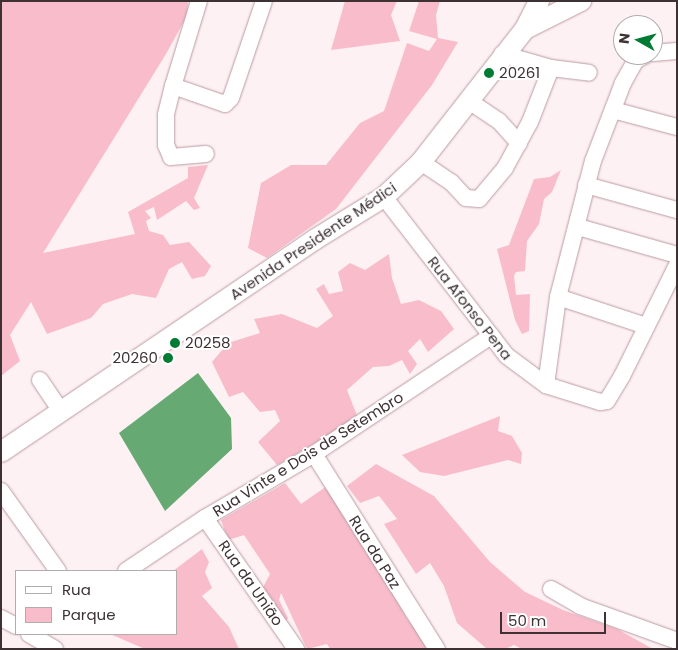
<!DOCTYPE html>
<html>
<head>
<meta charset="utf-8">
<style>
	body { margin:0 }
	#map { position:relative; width:678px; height:650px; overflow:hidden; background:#fef1f4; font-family:Poppins,sans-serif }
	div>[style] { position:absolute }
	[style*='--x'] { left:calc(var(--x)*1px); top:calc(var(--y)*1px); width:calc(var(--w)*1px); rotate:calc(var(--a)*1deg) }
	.green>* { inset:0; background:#f8bccb }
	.water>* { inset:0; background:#66a973 }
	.roads { filter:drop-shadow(0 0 1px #ba9ca3) drop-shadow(0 0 1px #ba9ca3) }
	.minor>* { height:16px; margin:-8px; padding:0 8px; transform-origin:8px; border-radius:8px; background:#fff }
	.tertiary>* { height:20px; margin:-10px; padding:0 10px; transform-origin:10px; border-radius:10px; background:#fff }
	.dots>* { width:14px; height:14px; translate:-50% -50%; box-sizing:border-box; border:2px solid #fff; border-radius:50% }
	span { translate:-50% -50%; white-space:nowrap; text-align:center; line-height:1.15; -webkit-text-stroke:4px #fff; paint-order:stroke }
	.poi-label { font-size:15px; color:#3d3134 }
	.left { translate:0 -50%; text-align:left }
	.right { translate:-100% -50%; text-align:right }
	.street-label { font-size:15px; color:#3d3134 }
	.frame { position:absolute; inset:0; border:2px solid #3d3134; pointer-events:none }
	.legend { position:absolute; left:15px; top:570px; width:162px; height:65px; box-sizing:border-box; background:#fff; border:1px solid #b1adae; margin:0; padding:6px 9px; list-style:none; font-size:15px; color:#3d3134 }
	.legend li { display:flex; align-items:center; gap:10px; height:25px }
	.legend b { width:25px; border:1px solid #b1adae }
	.north { position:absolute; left:613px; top:15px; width:50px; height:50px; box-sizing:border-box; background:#fff; border:1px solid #b1adae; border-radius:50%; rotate:277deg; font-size:14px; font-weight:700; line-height:20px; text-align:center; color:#3d3134 }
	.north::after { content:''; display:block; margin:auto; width:18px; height:22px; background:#007b33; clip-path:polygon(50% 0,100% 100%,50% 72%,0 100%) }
	.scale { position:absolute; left:500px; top:612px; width:106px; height:22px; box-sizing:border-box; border:2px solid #3d3134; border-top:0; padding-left:6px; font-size:15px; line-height:18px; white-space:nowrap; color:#3d3134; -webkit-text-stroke:4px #fff; paint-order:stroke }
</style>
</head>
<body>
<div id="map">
	<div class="green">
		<i style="clip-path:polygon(1px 1px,188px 1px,187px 16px,166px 54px,43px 253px,135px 234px,128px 212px,188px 178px,188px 167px,208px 165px,194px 198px,200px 208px,194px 210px,186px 201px,157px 220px,154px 207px,145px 211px,151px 218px,146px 221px,149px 231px,163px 235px,170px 245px,189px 242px,211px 266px,205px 276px,192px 279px,182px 262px,169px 269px,156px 298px,132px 294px,103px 304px,91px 318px,47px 334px,31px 302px,10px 335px,20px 361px,1px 376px)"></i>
		<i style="clip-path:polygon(345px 1px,397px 1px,391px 15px,400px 41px,331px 50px)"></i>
		<i style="clip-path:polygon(419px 1px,440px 1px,436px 15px,438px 38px,458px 42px,432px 85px,336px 209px,267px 258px,248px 248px,261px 183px,291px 165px,326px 165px,360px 123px,384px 111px,407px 43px,429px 51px,437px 39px,409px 31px)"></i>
		<i style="clip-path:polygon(561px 170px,552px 192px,544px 199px,539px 224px,527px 241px,525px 271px,516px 272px,514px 276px,516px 295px,530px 294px,529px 331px,522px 334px,515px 320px,497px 249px,509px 245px,534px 179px,550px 177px)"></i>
		<i style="clip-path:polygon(389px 254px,392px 278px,401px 304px,419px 300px,441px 311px,454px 329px,428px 352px,420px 339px,408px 351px,417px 364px,410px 374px,402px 360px,389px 366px,373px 367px,347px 390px,358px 418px,277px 465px,258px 442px,280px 421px,275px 410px,260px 412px,243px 392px,229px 397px,212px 362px,228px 343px,260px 333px,254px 319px,282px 314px,317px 328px,333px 316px,316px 289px,324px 284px,329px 294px,343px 291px,338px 272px,350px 263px,365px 270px)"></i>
		<i style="clip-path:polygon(500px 416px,498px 431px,512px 436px,522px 453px,521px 464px,508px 460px,444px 476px,420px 472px,402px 455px)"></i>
		<i style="clip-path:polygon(376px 464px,434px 496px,490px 562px,525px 592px,563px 610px,617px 629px,653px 649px,522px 649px,514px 645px,505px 649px,487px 649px,457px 623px,444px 586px,430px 563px,416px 574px,384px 524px,397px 519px,379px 496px,360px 503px,347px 486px)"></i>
		<i style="clip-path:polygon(285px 483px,301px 504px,327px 486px,367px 546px,407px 619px,433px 649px,330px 649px,327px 644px,307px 649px,281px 593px,279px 600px,288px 618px,284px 625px,261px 591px,270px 574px,244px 535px,228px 540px,221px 520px)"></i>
		<i style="clip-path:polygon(202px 549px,209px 562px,205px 572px,212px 588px,202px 596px,229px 627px,239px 649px,145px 649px,110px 634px,176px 634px,176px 571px,173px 571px)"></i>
	</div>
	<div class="water">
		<i style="clip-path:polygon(198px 373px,231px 418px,232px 449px,165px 511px,119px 433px)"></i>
	</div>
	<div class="roads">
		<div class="minor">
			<i style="--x:199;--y:1;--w:89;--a:107"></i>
			<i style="--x:173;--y:86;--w:55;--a:19.1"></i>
			<i style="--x:225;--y:104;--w:8;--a:-45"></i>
			<i style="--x:231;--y:98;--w:102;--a:-71.2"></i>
			<i style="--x:653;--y:53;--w:24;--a:-5"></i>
			<i style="--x:502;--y:54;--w:51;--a:15.9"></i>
			<i style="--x:551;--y:68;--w:38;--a:7"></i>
			<i style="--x:173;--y:86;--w:30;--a:104"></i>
			<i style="--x:166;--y:115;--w:30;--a:90"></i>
			<i style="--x:166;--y:145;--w:13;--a:67"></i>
			<i style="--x:171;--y:157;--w:35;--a:-5"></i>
			<i style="--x:469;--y:101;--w:36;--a:34"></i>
			<i style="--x:499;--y:121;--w:30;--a:48"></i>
			<i style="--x:613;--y:110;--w:66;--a:14.9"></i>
			<i style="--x:421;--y:162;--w:36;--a:34"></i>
			<i style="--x:451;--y:182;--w:22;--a:47"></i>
			<i style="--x:466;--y:198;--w:13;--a:4"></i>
			<i style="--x:479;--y:199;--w:40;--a:-50"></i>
			<i style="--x:505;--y:168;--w:52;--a:-61.5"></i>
			<i style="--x:530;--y:122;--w:58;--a:-68.7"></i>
			<i style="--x:586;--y:185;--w:94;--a:15.4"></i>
			<i style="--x:384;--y:197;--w:201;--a:52.3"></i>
			<i style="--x:507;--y:356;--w:49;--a:36.6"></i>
			<i style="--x:546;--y:385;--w:57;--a:17.5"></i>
			<i style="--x:600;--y:402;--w:7;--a:-8"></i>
			<i style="--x:607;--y:401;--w:29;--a:-59"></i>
			<i style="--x:622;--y:376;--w:124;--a:-63.6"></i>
			<i style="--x:578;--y:227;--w:103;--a:15.8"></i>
			<i style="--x:558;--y:297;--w:93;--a:18.2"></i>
			<i style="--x:40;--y:380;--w:37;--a:56"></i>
			<i style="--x:546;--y:385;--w:89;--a:-82.2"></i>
			<i style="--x:558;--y:297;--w:140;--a:-75.6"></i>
			<i style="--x:593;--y:161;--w:84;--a:-69"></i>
			<i style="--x:623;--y:83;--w:26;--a:-61"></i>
			<i style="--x:636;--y:60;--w:11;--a:-27"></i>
			<i style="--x:314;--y:454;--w:231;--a:57.8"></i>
			<i style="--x:1;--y:491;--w:98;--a:54.5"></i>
			<i style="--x:205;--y:518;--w:160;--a:55.2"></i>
			<i style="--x:126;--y:571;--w:95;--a:-33.9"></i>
			<i style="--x:205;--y:518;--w:126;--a:-30.4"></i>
			<i style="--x:314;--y:454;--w:213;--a:-33.7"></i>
			<i style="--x:551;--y:589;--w:34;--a:30"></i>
			<i style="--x:580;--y:606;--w:103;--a:19.8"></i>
			<i style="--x:1;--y:618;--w:17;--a:28"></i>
			<i style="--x:29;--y:634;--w:30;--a:30"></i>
		</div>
		<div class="tertiary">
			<i style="--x:525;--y:29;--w:63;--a:-26.6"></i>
			<i style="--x:1;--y:452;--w:378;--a:-34.1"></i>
			<i style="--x:314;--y:240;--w:82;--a:-31.6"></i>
			<i style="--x:384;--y:197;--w:51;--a:-43.4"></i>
			<i style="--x:421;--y:162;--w:169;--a:-52"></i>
			<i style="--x:525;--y:29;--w:31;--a:-63"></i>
		</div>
	</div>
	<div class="dots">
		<i style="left:489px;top:73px;background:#007b33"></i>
		<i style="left:175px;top:343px;background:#007b33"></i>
		<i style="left:168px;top:358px;background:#007b33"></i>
	</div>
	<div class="poi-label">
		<span class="left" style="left:499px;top:73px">20261</span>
		<span class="left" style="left:185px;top:343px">20258</span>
		<span class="right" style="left:158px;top:358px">20260</span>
	</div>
	<div class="street-label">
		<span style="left:313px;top:241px;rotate:-34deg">Avenida Presidente Médici</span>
		<span style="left:470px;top:308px;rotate:52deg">Rua Afonso Pena</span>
		<span style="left:308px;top:454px;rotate:-32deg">Rua Vinte e Dois de Setembro</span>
		<span style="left:375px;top:552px;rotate:58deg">Rua da Paz</span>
		<span style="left:251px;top:583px;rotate:55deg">Rua da União</span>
	</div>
	<div class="frame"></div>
	<ul class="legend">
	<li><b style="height:6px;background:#fff"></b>Rua</li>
	<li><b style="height:14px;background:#f8bccb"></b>Parque</li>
	</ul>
	<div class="north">N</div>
	<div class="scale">50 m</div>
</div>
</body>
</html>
